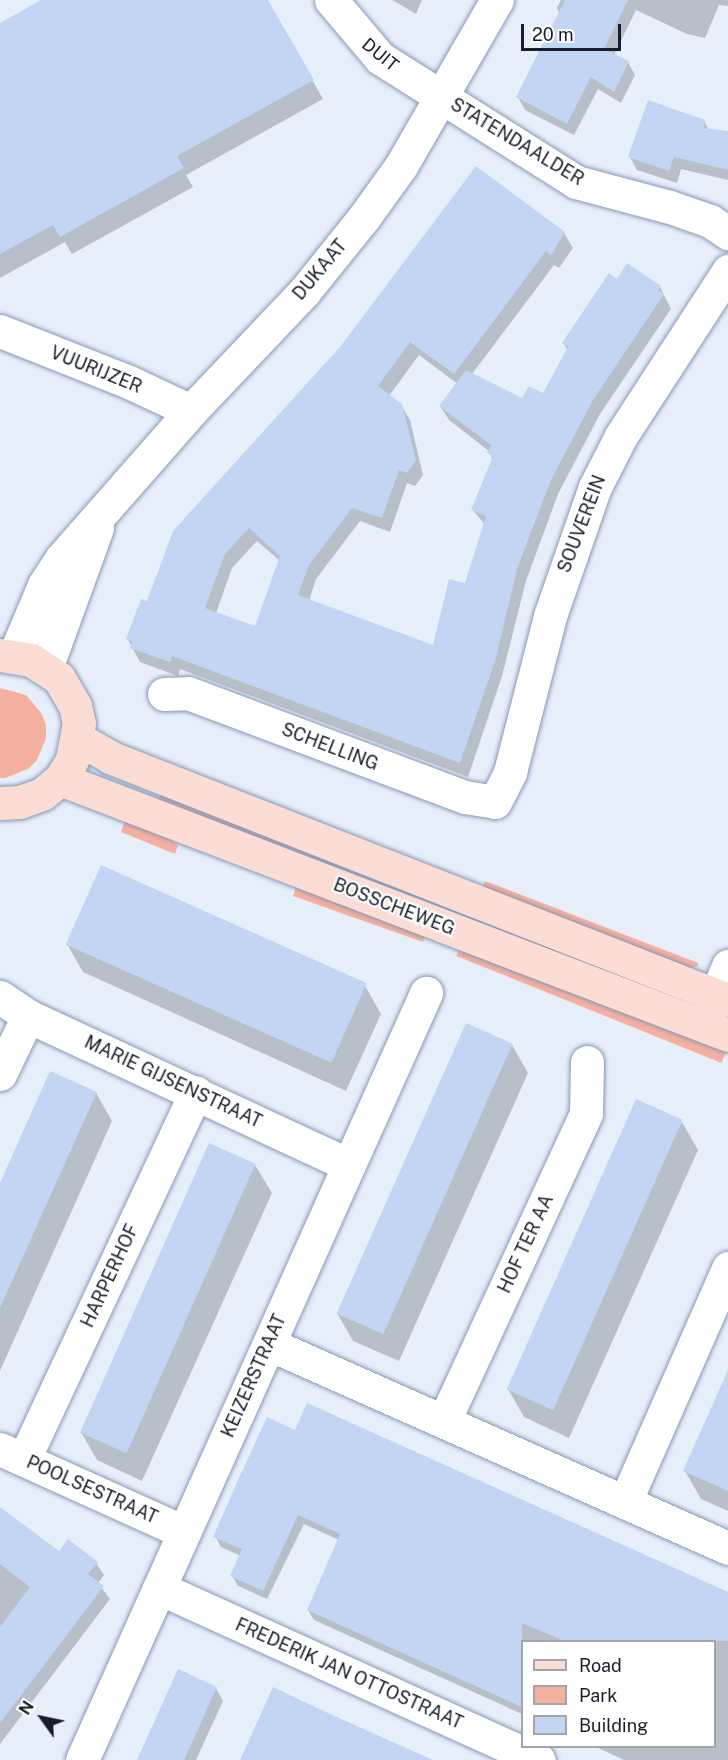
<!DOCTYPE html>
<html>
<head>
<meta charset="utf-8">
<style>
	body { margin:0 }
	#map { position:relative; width:728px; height:1760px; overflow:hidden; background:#e7effb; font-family:"Public Sans",sans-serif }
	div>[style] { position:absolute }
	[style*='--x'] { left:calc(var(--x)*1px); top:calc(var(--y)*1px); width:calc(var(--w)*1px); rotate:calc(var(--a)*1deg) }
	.green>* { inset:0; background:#f6b09f; transform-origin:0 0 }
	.shadow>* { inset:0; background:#0003 }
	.building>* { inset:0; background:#c2d5f3; transform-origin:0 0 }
	.roads { filter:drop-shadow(0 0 2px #8799b5) drop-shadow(0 0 2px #8799b5) }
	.minor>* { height:33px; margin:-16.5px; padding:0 16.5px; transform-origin:16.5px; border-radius:16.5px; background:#fff }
	.major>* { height:33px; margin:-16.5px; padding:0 16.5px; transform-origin:16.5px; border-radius:16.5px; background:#fbddd6 }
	span { translate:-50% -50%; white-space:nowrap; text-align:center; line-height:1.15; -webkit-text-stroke:4.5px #fff; paint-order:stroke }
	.street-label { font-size:18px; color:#171e29 }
	.legend { position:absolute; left:521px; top:1640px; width:195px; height:108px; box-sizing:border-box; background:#fff; border:2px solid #a2a5a9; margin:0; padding:8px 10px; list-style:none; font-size:18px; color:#171e29 }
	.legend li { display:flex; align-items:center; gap:12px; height:30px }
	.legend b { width:30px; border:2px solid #a2a5a9 }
	.north { position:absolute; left:12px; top:1688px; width:60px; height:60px; -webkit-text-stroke:4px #fff; paint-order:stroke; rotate:303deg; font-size:16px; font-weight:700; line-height:24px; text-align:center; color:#171e29 }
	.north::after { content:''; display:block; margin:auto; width:21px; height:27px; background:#171e29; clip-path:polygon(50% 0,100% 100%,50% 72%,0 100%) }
	.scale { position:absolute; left:521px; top:24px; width:100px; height:27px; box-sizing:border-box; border:3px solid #171e29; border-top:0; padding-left:8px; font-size:18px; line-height:21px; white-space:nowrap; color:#171e29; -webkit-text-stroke:4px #fff; paint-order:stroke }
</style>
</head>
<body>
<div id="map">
	<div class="green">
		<i style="clip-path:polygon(0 688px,26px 695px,42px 714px,46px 725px,46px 738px,37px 760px,28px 769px,5px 778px,0 778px)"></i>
		<i style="left:163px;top:788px;width:274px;height:18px;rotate:21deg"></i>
		<i style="clip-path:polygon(128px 812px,140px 816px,178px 845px,175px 854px,121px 832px)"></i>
		<i style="clip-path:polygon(299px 878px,428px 929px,423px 942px,293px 896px)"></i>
		<i style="clip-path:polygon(485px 881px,698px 963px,698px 966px,684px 970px,480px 894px)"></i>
		<i style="left:462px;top:942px;width:286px;height:15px;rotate:22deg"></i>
	</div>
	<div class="shadow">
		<i style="clip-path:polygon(45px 0,267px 0,323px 99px,186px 175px,193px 187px,72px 254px,65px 242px,0 278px,0 25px)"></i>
		<i style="clip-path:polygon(392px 0,422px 0,416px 14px)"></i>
		<i style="clip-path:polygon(561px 0,728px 0,728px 6px,719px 5px,705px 38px,687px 34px,636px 10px,614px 55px,628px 62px,635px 75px,621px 103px,598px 89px,574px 135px,525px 110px,518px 97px,560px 14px,557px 8px)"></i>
		<i style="clip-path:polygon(704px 121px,709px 130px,728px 132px,728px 180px,681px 169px,677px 183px,637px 170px,630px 157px)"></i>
		<i style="clip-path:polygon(evenodd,476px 168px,564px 233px,573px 248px,559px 268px,554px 265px,472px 374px,523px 400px,543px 395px,568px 351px,563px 343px,617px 281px,660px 287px,671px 309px,600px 414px,558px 494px,526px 581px,502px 676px,468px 777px,180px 669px,178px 676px,140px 662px,127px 638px,148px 603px,476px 168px,419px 355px,458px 384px,440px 406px,449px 420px,489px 451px,493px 460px,473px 510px,485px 525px,466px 585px,434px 647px,309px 601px,316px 579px,360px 521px,390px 532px,407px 483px,415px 486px,423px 475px,410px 420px,401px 405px,389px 396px,419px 355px,476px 168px,257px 541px,280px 561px,256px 628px,216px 613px,232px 568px,257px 541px)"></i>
		<i style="clip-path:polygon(67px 944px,365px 986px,381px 1014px,346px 1091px,83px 972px)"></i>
		<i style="clip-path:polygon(512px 1045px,528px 1073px,399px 1361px,353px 1341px,337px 1313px)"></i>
		<i style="clip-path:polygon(96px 1093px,112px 1121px,0 1371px,0 1185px)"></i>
		<i style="clip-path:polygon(682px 1122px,698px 1150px,569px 1438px,524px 1417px,508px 1389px)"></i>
		<i style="clip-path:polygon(255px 1165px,272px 1193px,142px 1481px,97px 1460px,81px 1432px)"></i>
		<i style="clip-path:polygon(728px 1374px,728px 1511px,701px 1499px,685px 1471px)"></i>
		<i style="clip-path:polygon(296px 1431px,728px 1594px,728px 1760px,624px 1760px,594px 1746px,714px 1746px,714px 1642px,522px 1642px,522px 1714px,314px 1620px,308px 1610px,339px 1540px,304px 1524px,267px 1599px,238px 1586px,232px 1575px,241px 1556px,221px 1547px,215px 1536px)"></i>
		<i style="clip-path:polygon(0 1509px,60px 1553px,96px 1563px,104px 1575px,98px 1583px,110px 1599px,0 1744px)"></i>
		<i style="clip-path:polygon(216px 1688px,223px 1701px,196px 1760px,139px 1760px)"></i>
	</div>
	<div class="building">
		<i style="clip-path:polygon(41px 0,268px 0,314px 80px,177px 156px,184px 168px,60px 237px,53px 225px,0 254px,0 23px)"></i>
		<i style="clip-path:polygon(565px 0,628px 0,604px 49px,629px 61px,614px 92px,591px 77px,567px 124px,516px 97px)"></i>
		<i style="clip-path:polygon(648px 100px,705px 120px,704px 128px,728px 131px,728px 170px,674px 157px,669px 171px,628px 157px)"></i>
		<i style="clip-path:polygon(evenodd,476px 166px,565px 232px,551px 255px,546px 251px,454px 374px,410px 342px,378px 386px,402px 404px,416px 460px,407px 473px,399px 470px,382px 518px,352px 508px,309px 565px,298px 595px,433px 645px,449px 579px,465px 583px,486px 516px,471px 510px,493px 456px,487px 453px,491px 445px,439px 406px,466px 370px,522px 398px,529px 386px,543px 393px,568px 347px,562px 343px,609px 273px,617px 279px,627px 263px,661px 286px,658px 290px,664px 294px,593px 400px,551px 480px,518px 566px,495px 661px,460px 763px,172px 656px,170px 662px,130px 648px,132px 641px,126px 639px,141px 599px,147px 601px,173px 531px,340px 347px,476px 166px,249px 528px,280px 556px,255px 626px,205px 608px,225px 554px,249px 528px)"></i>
		<i style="left:101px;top:865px;width:291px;height:87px;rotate:24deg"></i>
		<i style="left:466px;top:1023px;width:51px;height:318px;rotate:24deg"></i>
		<i style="clip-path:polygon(50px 1071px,97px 1092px,0 1308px,0 1183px)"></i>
		<i style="left:636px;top:1099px;width:51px;height:318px;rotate:24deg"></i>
		<i style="left:209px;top:1143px;width:51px;height:317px;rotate:24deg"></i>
		<i style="clip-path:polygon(728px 1370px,728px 1491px,683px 1471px)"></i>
		<i style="clip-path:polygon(307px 1403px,728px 1592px,728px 1641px,564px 1641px,522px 1623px,522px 1707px,307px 1610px,340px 1534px,298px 1515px,263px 1591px,230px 1576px,242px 1549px,213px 1537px,239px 1478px,267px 1417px,295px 1430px)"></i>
		<i style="clip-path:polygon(0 1507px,59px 1551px,68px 1539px,98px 1562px,88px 1574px,104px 1586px,0 1723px,0 1627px,30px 1587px,0 1564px)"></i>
		<i style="clip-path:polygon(178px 1669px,217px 1687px,204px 1716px,184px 1760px,137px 1760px)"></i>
		<i style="clip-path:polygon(273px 1687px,328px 1713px,433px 1760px,240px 1760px)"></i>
	</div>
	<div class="roads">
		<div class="minor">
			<i style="--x:331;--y:0;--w:76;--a:49.8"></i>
			<i style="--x:380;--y:58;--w:232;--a:32.3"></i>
			<i style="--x:576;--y:182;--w:97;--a:14.9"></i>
			<i style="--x:670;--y:207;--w:42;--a:19.3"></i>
			<i style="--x:710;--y:221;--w:22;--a:34"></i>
			<i style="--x:0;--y:331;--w:139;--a:21.6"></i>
			<i style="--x:129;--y:382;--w:68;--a:25.1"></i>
			<i style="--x:14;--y:656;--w:77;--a:-67.1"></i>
			<i style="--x:44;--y:585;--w:31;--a:-57"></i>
			<i style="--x:61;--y:559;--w:197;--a:-48.7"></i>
			<i style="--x:191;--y:411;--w:164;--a:-46.5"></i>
			<i style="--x:304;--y:292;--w:97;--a:-51.2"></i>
			<i style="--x:365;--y:216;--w:62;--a:-54.2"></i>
			<i style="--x:401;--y:166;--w:192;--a:-60"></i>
			<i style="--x:46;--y:668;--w:149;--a:-70"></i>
			<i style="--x:164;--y:694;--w:24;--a:-2"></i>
			<i style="--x:188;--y:693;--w:296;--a:20.6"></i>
			<i style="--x:465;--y:797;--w:30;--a:9"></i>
			<i style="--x:495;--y:802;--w:34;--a:-63"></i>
			<i style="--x:510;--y:772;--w:161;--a:-75.6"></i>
			<i style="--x:550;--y:616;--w:137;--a:-70.8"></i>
			<i style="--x:595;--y:487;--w:57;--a:-63"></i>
			<i style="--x:621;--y:436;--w:197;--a:-57"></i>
			<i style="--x:0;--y:997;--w:34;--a:34"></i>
			<i style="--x:28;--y:1016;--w:352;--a:24.9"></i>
			<i style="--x:705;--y:1020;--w:59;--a:-66.9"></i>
			<i style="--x:0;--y:1074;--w:64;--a:-64.2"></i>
			<i style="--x:269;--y:1344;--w:502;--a:23.96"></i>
			<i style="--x:444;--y:1421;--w:339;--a:-65.2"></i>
			<i style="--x:586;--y:1113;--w:51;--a:-88.9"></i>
			<i style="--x:0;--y:1449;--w:202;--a:24.3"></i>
			<i style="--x:24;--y:1459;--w:405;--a:-64.9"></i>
			<i style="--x:625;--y:1502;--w:256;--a:-66.2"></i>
			<i style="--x:159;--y:1588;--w:417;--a:24.4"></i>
			<i style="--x:82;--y:1760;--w:841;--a:-65.84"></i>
		</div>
		<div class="major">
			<i style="--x:0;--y:655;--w:31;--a:9"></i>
			<i style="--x:31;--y:660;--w:33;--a:33"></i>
			<i style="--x:59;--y:678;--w:32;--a:60"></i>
			<i style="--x:75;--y:706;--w:17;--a:77"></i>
			<i style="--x:79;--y:723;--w:38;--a:101"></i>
			<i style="--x:72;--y:760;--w:22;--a:122"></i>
			<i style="--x:60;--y:779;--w:23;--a:140"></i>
			<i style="--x:42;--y:794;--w:23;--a:160"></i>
			<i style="--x:20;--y:802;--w:20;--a:177"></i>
			<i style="--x:79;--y:739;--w:38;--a:30"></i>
			<i style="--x:112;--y:758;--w:662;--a:21.45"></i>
			<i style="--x:60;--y:779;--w:715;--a:20.97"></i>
		</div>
	</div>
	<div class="street-label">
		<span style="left:380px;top:55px;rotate:39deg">DUIT</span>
		<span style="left:517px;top:142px;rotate:31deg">STATENDAALDER</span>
		<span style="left:320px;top:270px;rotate:-50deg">DUKAAT</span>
		<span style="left:96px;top:370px;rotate:22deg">VUURIJZER</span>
		<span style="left:582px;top:524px;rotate:-69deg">SOUVEREIN</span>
		<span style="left:330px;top:747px;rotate:21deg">SCHELLING</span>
		<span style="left:394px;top:907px;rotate:21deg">BOSSCHEWEG</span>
		<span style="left:173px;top:1082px;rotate:25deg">MARIE GIJSENSTRAAT</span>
		<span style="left:526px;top:1244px;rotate:-65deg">HOF TER AA</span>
		<span style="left:110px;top:1276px;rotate:-65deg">HARPERHOF</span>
		<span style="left:254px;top:1376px;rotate:-66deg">KEIZERSTRAAT</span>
		<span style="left:92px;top:1490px;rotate:24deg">POOLSESTRAAT</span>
		<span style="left:349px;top:1674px;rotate:24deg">FREDERIK JAN OTTOSTRAAT</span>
	</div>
	<ul class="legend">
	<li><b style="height:8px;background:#fbddd6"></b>Road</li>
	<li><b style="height:16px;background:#f6b09f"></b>Park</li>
	<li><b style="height:16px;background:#c2d5f3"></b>Building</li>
	</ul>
	<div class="north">N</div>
	<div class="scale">20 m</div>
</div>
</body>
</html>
